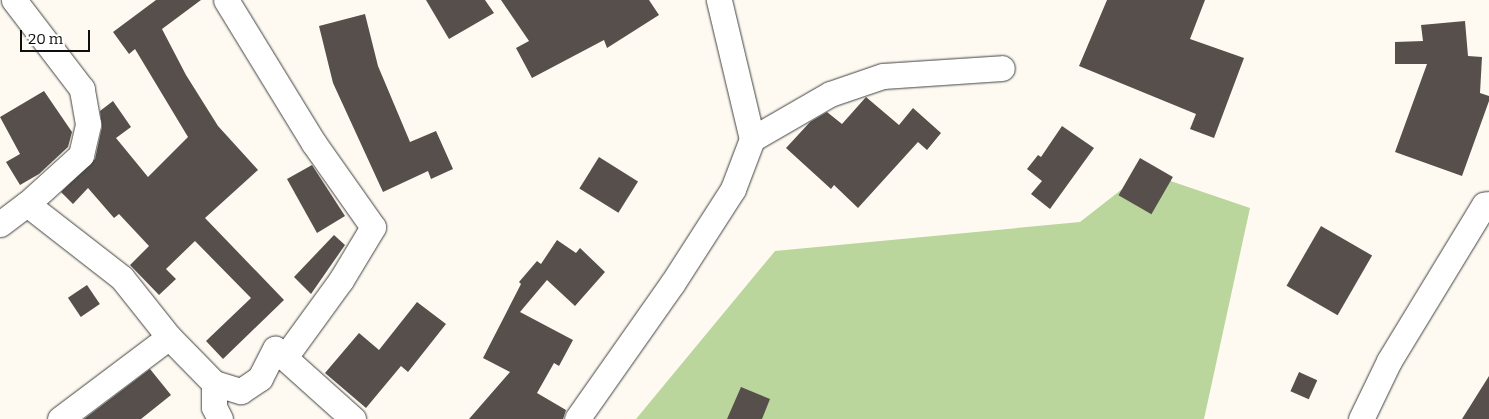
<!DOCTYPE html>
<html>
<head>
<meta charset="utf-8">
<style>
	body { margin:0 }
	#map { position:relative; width:1489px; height:419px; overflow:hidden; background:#fefaf1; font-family:Bitter,serif }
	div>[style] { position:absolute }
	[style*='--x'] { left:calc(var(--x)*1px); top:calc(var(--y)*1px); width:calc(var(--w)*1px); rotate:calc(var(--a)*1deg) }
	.forest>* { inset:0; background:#bad69c }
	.building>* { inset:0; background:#564f4b; transform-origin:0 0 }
	.roads { filter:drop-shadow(0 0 1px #414141) drop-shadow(0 0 1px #414141) }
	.street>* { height:25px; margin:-12.5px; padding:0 12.5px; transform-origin:12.5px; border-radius:12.5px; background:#fff }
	span { translate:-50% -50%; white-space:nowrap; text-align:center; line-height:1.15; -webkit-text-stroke:5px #fff; paint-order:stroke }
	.scale { position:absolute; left:20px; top:30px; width:70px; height:22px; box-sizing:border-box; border:2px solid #0e0e0e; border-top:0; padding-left:6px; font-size:15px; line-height:18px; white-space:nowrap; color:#0e0e0e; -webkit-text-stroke:4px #fff; paint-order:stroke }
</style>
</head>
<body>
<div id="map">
	<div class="forest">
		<i style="clip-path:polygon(1144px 172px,1250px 208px,1204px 419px,636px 419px,775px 251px,1080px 222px)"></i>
	</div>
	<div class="building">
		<i style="clip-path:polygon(156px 0,201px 0,162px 29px,186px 75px,218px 126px,258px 170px,205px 218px,284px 300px,223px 359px,206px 341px,251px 298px,195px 241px,166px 269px,176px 279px,159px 295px,130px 265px,149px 246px,119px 214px,114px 218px,88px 188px,73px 204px,61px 192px,95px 159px,102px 127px,100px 111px,113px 101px,131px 127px,116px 138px,148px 177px,188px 137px,135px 49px,129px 54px,113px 32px)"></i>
		<i style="clip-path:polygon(426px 0,485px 0,494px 13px,449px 39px)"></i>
		<i style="clip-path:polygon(501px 0,649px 0,659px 15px,607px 48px,604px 40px,532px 78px,516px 48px,529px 41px)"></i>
		<i style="clip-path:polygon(1107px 0,1205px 0,1190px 39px,1244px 58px,1214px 138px,1190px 129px,1196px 114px,1079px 66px)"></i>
		<i style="clip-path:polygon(365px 14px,378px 66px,410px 142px,436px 131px,453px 169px,431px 179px,428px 171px,383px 192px,333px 83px,319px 26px)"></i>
		<i style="clip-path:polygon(1465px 21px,1468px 56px,1482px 57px,1480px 93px,1489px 96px,1489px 101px,1462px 176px,1395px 152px,1427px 64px,1395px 64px,1395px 42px,1423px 41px,1421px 25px)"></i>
		<i style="clip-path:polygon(44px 91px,72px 132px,68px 147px,39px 174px,20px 185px,6px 162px,20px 154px,0 117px)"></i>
		<i style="clip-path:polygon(866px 97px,899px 125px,913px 108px,941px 133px,927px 150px,918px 142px,858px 208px,834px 185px,831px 189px,786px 148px,810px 122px,827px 112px,842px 124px)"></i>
		<i style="clip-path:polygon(1062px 126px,1094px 148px,1050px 209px,1031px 194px,1042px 181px,1027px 169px,1038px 155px,1041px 157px)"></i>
		<i style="left:599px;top:157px;width:46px;height:37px;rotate:32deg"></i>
		<i style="left:1140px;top:158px;width:38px;height:43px;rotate:30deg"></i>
		<i style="clip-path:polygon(312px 165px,345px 216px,317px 233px,287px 179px)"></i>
		<i style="left:1321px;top:226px;width:59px;height:69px;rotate:30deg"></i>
		<i style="clip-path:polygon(334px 235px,345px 245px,311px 294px,294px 277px)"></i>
		<i style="clip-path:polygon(557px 240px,576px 253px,580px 248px,605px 272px,575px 306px,547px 280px,520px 312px,573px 340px,559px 366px,554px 363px,537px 393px,566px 410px,563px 419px,469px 419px,510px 372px,483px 358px,521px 284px,519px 282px,537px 261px,541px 264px)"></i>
		<i style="left:87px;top:285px;width:23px;height:23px;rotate:56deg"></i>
		<i style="clip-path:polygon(417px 302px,446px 324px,408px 372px,401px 366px,366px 408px,325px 373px,359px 333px,379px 350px)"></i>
		<i style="clip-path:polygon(150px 369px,171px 395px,141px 419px,84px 419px)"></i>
		<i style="left:1299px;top:372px;width:20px;height:21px;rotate:24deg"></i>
		<i style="clip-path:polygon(1489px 376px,1489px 419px,1462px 419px)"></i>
		<i style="clip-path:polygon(741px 387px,770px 399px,762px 419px,727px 419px)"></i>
	</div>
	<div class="roads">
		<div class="street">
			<i style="--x:226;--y:0;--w:167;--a:58.5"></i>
			<i style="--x:313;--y:142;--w:104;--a:54.8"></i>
			<i style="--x:373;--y:227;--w:62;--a:121.1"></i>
			<i style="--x:341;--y:280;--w:95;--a:126"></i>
			<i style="--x:752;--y:139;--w:90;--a:-30"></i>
			<i style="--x:830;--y:94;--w:56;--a:-18.8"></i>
			<i style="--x:883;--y:76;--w:119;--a:-3.8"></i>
			<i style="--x:27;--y:204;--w:120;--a:37.9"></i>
			<i style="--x:122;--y:278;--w:75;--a:51.5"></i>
			<i style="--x:169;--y:337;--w:64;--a:45.6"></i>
			<i style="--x:214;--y:383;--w:24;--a:90"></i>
			<i style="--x:214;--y:407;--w:13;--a:63"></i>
			<i style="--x:0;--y:224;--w:34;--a:-37"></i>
			<i style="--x:27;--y:204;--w:73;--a:-42.2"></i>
			<i style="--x:81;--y:155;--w:32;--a:-77"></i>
			<i style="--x:88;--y:124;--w:36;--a:-100"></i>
			<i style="--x:82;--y:89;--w:112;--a:-127.4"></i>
			<i style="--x:214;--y:383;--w:28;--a:17"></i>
			<i style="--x:241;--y:391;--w:23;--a:-34"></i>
			<i style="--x:260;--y:378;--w:33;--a:-63"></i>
			<i style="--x:275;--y:349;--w:105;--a:41.9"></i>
			<i style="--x:60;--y:419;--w:136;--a:-37"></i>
			<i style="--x:577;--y:419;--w:165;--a:-54.9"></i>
			<i style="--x:672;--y:284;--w:113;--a:-57.3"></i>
			<i style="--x:733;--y:189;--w:53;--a:-69.2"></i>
			<i style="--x:752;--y:139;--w:143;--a:-103.4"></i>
			<i style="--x:1361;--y:419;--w:64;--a:-64.2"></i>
			<i style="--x:1389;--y:361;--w:183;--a:-58.7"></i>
			<i style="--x:1484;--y:205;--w:5;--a:-11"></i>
		</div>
	</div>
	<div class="scale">20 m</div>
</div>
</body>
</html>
